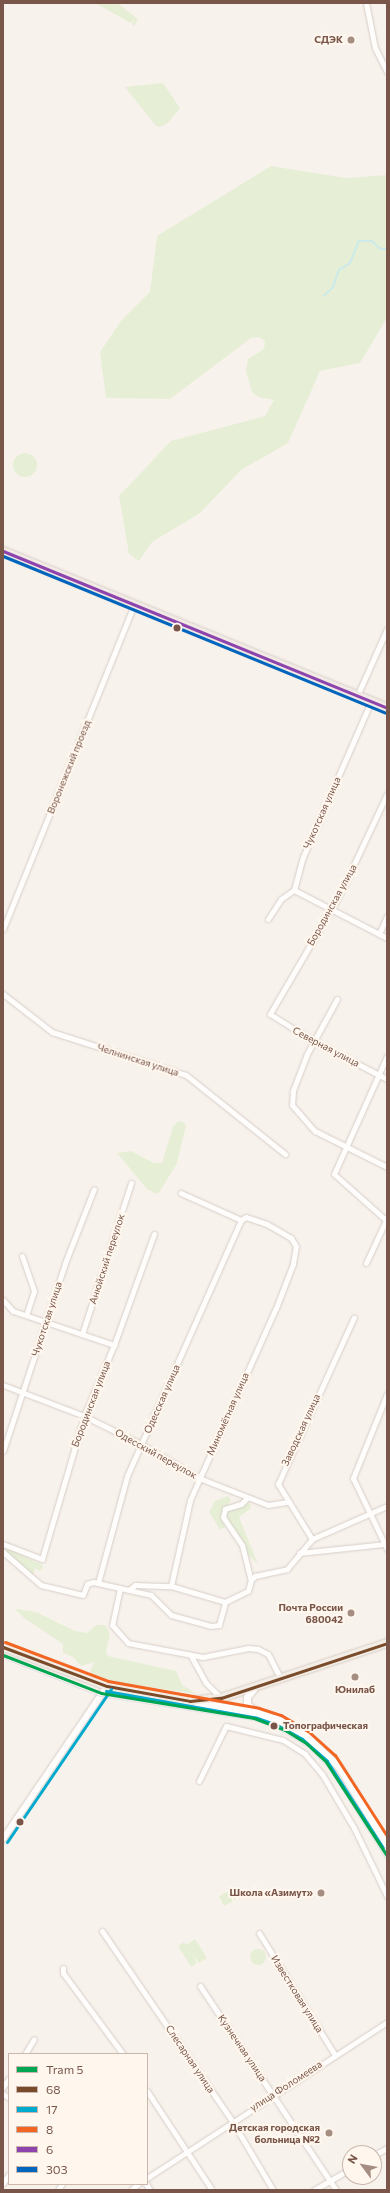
<!DOCTYPE html>
<html>
<head>
<meta charset="utf-8">
<style>
	body { margin:0 }
	#map { position:relative; width:390px; height:2193px; overflow:hidden; background:#f8f2ec; font-family:Commissioner,sans-serif }
	div>[style] { position:absolute }
	[style*='--x'] { left:calc(var(--x)*1px); top:calc(var(--y)*1px); width:calc(var(--w)*1px); rotate:calc(var(--a)*1deg) }
	.green>* { inset:0; background:#e6efd6; transform-origin:0 0 }
	.round { border-radius:50% }
	.stream>* { height:1.5px; margin:-0.75px; padding:0 0.75px; transform-origin:0.75px; border-radius:0.75px; background:#cceaea }
	.roads { filter:drop-shadow(0 0 1px #d7cec8) drop-shadow(0 0 1px #d7cec8) }
	.minor>* { height:5px; margin:-2.5px; padding:0 2.5px; transform-origin:2.5px; border-radius:2.5px; background:#fefdfc }
	.tertiary>* { height:6px; margin:-3px; padding:0 3px; transform-origin:3px; border-radius:3px; background:#fefdfc }
	.secondary>* { height:7px; margin:-3.5px; padding:0 3.5px; transform-origin:3.5px; border-radius:3.5px; background:#fefdfc }
	.primary>* { height:8px; margin:-4px; padding:0 4px; transform-origin:4px; border-radius:4px; background:#f3ede5 }
	.trunk>* { height:9px; margin:-4.5px; padding:0 4.5px; transform-origin:4.5px; border-radius:4.5px; background:#f2eae4 }
	.tram>* { height:1px; margin:-0.5px; padding:0 0.5px; transform-origin:0.5px; border-radius:0.5px; background:#e4e2e5 }
	.bus-1>* { height:3px; margin:-1.5px; padding:0 1.5px; transform-origin:1.5px; border-radius:1.5px; background:#7a4b2a }
	.bus-2>* { height:3px; margin:-1.5px; padding:0 1.5px; transform-origin:1.5px; border-radius:1.5px; background:#00a9ce }
	.bus-3>* { height:3px; margin:-1.5px; padding:0 1.5px; transform-origin:1.5px; border-radius:1.5px; background:#f26522 }
	.bus-4>* { height:3px; margin:-1.5px; padding:0 1.5px; transform-origin:1.5px; border-radius:1.5px; background:#8e44ad }
	.bus-5>* { height:3px; margin:-1.5px; padding:0 1.5px; transform-origin:1.5px; border-radius:1.5px; background:#0065bd }
	.tram-1>* { height:3px; margin:-1.5px; padding:0 1.5px; transform-origin:1.5px; border-radius:1.5px; background:#00a651 }
	.dots>* { width:11px; height:11px; translate:-50% -50%; box-sizing:border-box; border:2px solid #fff7ee; border-radius:50% }
	span { translate:-50% -50%; white-space:nowrap; text-align:center; line-height:1.15; -webkit-text-stroke:4px #fff7ee; paint-order:stroke }
	.poi-label { font-size:10px; color:#795649; font-weight:700 }
	.right { translate:-100% -50%; text-align:right }
	.street-label { font-size:10px; color:#795649 }
	.stop-label { font-size:10px; color:#795649; font-weight:700 }
	.left { translate:0 -50%; text-align:left }
	.frame { position:absolute; inset:0; border:4px solid #795649; pointer-events:none }
	.legend { position:absolute; left:8px; top:2053px; width:140px; height:132px; box-sizing:border-box; background:#fff7ee; border:1px solid #c9b7ac; margin:0; padding:5px 7px; list-style:none; font-size:12px; color:#795649 }
	.legend li { display:flex; align-items:center; gap:8px; height:20px }
	.legend b { width:20px; border:1px solid #c9b7ac }
	.north { position:absolute; left:342px; top:2145px; width:40px; height:40px; box-sizing:border-box; background:#fff7ee; border:1px solid #c9b7ac; border-radius:50%; rotate:302deg; font-size:11px; font-weight:700; line-height:16px; text-align:center; color:#795649 }
	.north::after { content:''; display:block; margin:auto; width:14px; height:18px; background:#a58d82; clip-path:polygon(50% 0,100% 100%,50% 72%,0 100%) }
</style>
</head>
<body>
<div id="map">
	<div class="green">
		<i style="clip-path:polygon(95px 3px,117px 3px,138px 19px,134px 26px,132px 24px,135px 17px,131px 23px)"></i>
		<i style="clip-path:polygon(163px 83px,180px 108px,168px 123px,160px 127px,156px 126px,125px 87px)"></i>
		<i style="clip-path:polygon(271px 166px,346px 178px,387px 175px,387px 318px,360px 363px,320px 371px,288px 443px,241px 470px,200px 513px,152px 542px,139px 561px,129px 554px,119px 496px,171px 441px,265px 416px,274px 400px,259px 397px,252px 392px,246px 371px,248px 359px,264px 349px,265px 341px,259px 337px,251px 338px,170px 399px,106px 398px,100px 352px,121px 321px,150px 292px,157px 236px)"></i>
		<i class="round" style="left:13px;top:453px;width:24px;height:24px"></i>
		<i style="clip-path:polygon(182px 1121px,186px 1126px,177px 1163px,159px 1193px,155px 1193px,147px 1189px,117px 1153px,131px 1151px,154px 1163px,162px 1163px,173px 1127px,177px 1122px)"></i>
		<i style="clip-path:polygon(228px 1496px,231px 1500px,221px 1516px,225px 1527px,220px 1530px,209px 1512px,215px 1501px)"></i>
		<i style="clip-path:polygon(248px 1503px,251px 1505px,250px 1509px,239px 1517px,258px 1564px,244px 1551px,225px 1517px,227px 1510px)"></i>
		<i style="clip-path:polygon(7px 1548px,42px 1565px,43px 1568px,40px 1571px,35px 1568px,33px 1575px,6px 1553px)"></i>
		<i style="clip-path:polygon(15px 1609px,36px 1612px,75px 1631px,87px 1633px,97px 1625px,105px 1625px,110px 1634px,106px 1652px,108px 1656px,176px 1671px,182px 1685px,197px 1694px,114px 1682px,89px 1675px,94px 1662px,81px 1666px,73px 1657px,63px 1653px,63px 1644px,24px 1618px)"></i>
		<i style="left:235px;top:1888px;width:11px;height:18px;rotate:63deg"></i>
		<i style="clip-path:polygon(195px 1939px,207px 1958px,199px 1963px,192px 1954px,197px 1963px,191px 1967px,178px 1946px,184px 1942px,186px 1945px)"></i>
		<i class="round" style="left:250px;top:1949px;width:16px;height:16px"></i>
	</div>
	<div class="stream">
		<i style="--x:324;--y:296;--w:13;--a:-45"></i>
		<i style="--x:333;--y:287;--w:18;--a:-71"></i>
		<i style="--x:339;--y:270;--w:13;--a:-32"></i>
		<i style="--x:350;--y:263;--w:24;--a:-68"></i>
		<i style="--x:359;--y:241;--w:13;--a:0"></i>
		<i style="--x:372;--y:241;--w:12;--a:42"></i>
		<i style="--x:381;--y:249;--w:6;--a:0"></i>
	</div>
	<div class="roads">
		<div class="minor">
			<i style="--x:366;--y:3;--w:46;--a:78.7"></i>
			<i style="--x:375;--y:48;--w:27;--a:63"></i>
			<i style="--x:357;--y:696;--w:73;--a:-65.9"></i>
			<i style="--x:387;--y:794;--w:110;--a:115.2"></i>
			<i style="--x:340;--y:894;--w:139;--a:120.3"></i>
			<i style="--x:270;--y:1014;--w:51;--a:32.1"></i>
			<i style="--x:313;--y:1041;--w:83;--a:27.2"></i>
			<i style="--x:294;--y:890;--w:105;--a:27.3"></i>
			<i style="--x:268;--y:919;--w:24;--a:-57"></i>
			<i style="--x:281;--y:899;--w:16;--a:-35"></i>
			<i style="--x:294;--y:890;--w:34;--a:-75"></i>
			<i style="--x:303;--y:857;--w:170;--a:-66.4"></i>
			<i style="--x:3;--y:929;--w:349;--a:-68"></i>
			<i style="--x:379;--y:934;--w:20;--a:-66"></i>
			<i style="--x:3;--y:994;--w:62;--a:37.8"></i>
			<i style="--x:52;--y:1032;--w:141;--a:17.8"></i>
			<i style="--x:186;--y:1075;--w:127;--a:38.6"></i>
			<i style="--x:337;--y:999;--w:63;--a:118.6"></i>
			<i style="--x:307;--y:1054;--w:40;--a:111"></i>
			<i style="--x:293;--y:1091;--w:14;--a:94"></i>
			<i style="--x:292;--y:1105;--w:35;--a:49"></i>
			<i style="--x:315;--y:1131;--w:80;--a:26.6"></i>
			<i style="--x:387;--y:1056;--w:129;--a:114.2"></i>
			<i style="--x:334;--y:1174;--w:71;--a:41.6"></i>
			<i style="--x:22;--y:1256;--w:37;--a:71"></i>
			<i style="--x:34;--y:1291;--w:25;--a:108"></i>
			<i style="--x:366;--y:1263;--w:50;--a:-65"></i>
			<i style="--x:3;--y:1300;--w:15;--a:48"></i>
			<i style="--x:13;--y:1311;--w:107;--a:18.6"></i>
			<i style="--x:82;--y:1334;--w:159;--a:-72"></i>
			<i style="--x:3;--y:1385;--w:87;--a:20.9"></i>
			<i style="--x:84;--y:1416;--w:64;--a:26.2"></i>
			<i style="--x:141;--y:1444;--w:67;--a:30.4"></i>
			<i style="--x:199;--y:1478;--w:74;--a:21.4"></i>
			<i style="--x:268;--y:1505;--w:20;--a:-9"></i>
			<i style="--x:387;--y:1394;--w:91;--a:112"></i>
			<i style="--x:353;--y:1478;--w:79;--a:64.4"></i>
			<i style="--x:3;--y:1451;--w:198;--a:-71.7"></i>
			<i style="--x:65;--y:1263;--w:79;--a:-68.6"></i>
			<i style="--x:247;--y:1498;--w:8;--a:135"></i>
			<i style="--x:241;--y:1504;--w:17;--a:163"></i>
			<i style="--x:225;--y:1509;--w:8;--a:104"></i>
			<i style="--x:223;--y:1517;--w:34;--a:56"></i>
			<i style="--x:242;--y:1545;--w:36;--a:76"></i>
			<i style="--x:312;--y:1539;--w:65;--a:-121.7"></i>
			<i style="--x:278;--y:1484;--w:183;--a:-65.5"></i>
			<i style="--x:3;--y:1544;--w:42;--a:21"></i>
			<i style="--x:42;--y:1559;--w:149;--a:-73.6"></i>
			<i style="--x:84;--y:1416;--w:77;--a:-67.1"></i>
			<i style="--x:114;--y:1345;--w:118;--a:-70.2"></i>
			<i style="--x:3;--y:1552;--w:50;--a:41"></i>
			<i style="--x:41;--y:1585;--w:43;--a:13.4"></i>
			<i style="--x:83;--y:1595;--w:12;--a:-70"></i>
			<i style="--x:87;--y:1584;--w:6;--a:-18"></i>
			<i style="--x:93;--y:1582;--w:59;--a:12.6"></i>
			<i style="--x:151;--y:1595;--w:28;--a:45"></i>
			<i style="--x:171;--y:1615;--w:41;--a:15.4"></i>
			<i style="--x:211;--y:1626;--w:8;--a:-7"></i>
			<i style="--x:219;--y:1625;--w:24;--a:-75"></i>
			<i style="--x:299;--y:1553;--w:85;--a:-6"></i>
			<i style="--x:98;--y:1583;--w:111;--a:-74.8"></i>
			<i style="--x:127;--y:1476;--w:280;--a:-66"></i>
			<i style="--x:171;--y:1586;--w:88;--a:-77.5"></i>
			<i style="--x:190;--y:1500;--w:210;--a:-65.9"></i>
			<i style="--x:276;--y:1308;--w:47;--a:-68.9"></i>
			<i style="--x:293;--y:1264;--w:18;--a:-81"></i>
			<i style="--x:296;--y:1246;--w:9;--a:-122"></i>
			<i style="--x:291;--y:1238;--w:28;--a:-150"></i>
			<i style="--x:267;--y:1224;--w:22;--a:-162"></i>
			<i style="--x:246;--y:1217;--w:6;--a:149"></i>
			<i style="--x:241;--y:1220;--w:66;--a:-155.8"></i>
			<i style="--x:120;--y:1588;--w:38;--a:102"></i>
			<i style="--x:112;--y:1625;--w:24;--a:48"></i>
			<i style="--x:128;--y:1643;--w:76;--a:10.6"></i>
			<i style="--x:203;--y:1657;--w:46;--a:-11.3"></i>
			<i style="--x:248;--y:1648;--w:10;--a:6"></i>
			<i style="--x:258;--y:1649;--w:11;--a:27"></i>
			<i style="--x:268;--y:1654;--w:28;--a:63"></i>
			<i style="--x:129;--y:1590;--w:8;--a:-40"></i>
			<i style="--x:135;--y:1585;--w:36;--a:2"></i>
			<i style="--x:171;--y:1586;--w:56;--a:16.5"></i>
			<i style="--x:225;--y:1602;--w:25;--a:-26"></i>
			<i style="--x:248;--y:1591;--w:11;--a:-75"></i>
			<i style="--x:251;--y:1580;--w:6;--a:-45"></i>
			<i style="--x:255;--y:1576;--w:33;--a:-12"></i>
			<i style="--x:287;--y:1569;--w:39;--a:-50"></i>
			<i style="--x:312;--y:1539;--w:82;--a:-23.7"></i>
			<i style="--x:191;--y:1656;--w:31;--a:61"></i>
			<i style="--x:206;--y:1683;--w:21;--a:45"></i>
			<i style="--x:199;--y:1781;--w:61;--a:-63.9"></i>
			<i style="--x:226;--y:1726;--w:59;--a:13.8"></i>
			<i style="--x:283;--y:1740;--w:26;--a:32"></i>
			<i style="--x:305;--y:1754;--w:26;--a:50"></i>
			<i style="--x:322;--y:1774;--w:63;--a:59.3"></i>
			<i style="--x:354;--y:1828;--w:76;--a:64.1"></i>
			<i style="--x:102;--y:1931;--w:230;--a:55.6"></i>
			<i style="--x:232;--y:2121;--w:80;--a:59.3"></i>
			<i style="--x:259;--y:1933;--w:144;--a:58.1"></i>
			<i style="--x:63;--y:1968;--w:5;--a:90"></i>
			<i style="--x:63;--y:1973;--w:101;--a:53.5"></i>
			<i style="--x:200;--y:1986;--w:245;--a:56.3"></i>
			<i style="--x:25;--y:2054;--w:17;--a:-59"></i>
			<i style="--x:3;--y:2087;--w:11;--a:-56"></i>
			<i style="--x:147;--y:2091;--w:118;--a:56.7"></i>
			<i style="--x:3;--y:2094;--w:7;--a:34"></i>
			<i style="--x:374;--y:2155;--w:15;--a:-28"></i>
			<i style="--x:147;--y:2178;--w:286;--a:-33"></i>
			<i style="--x:3;--y:2183;--w:11;--a:-56"></i>
			<i style="--x:146;--y:2184;--w:7;--a:56"></i>
			<i style="--x:58;--y:2190;--w:7;--a:-56"></i>
			<i style="--x:131;--y:2190;--w:9;--a:-41"></i>
			<i style="--x:314;--y:2190;--w:42;--a:-30.3"></i>
		</div>
		<div class="tertiary">
			<i style="--x:3;--y:1839;--w:185;--a:-55.8"></i>
		</div>
		<div class="secondary">
			<i style="--x:254;--y:1688;--w:11;--a:128"></i>
			<i style="--x:247;--y:1697;--w:7;--a:90"></i>
			<i style="--x:247;--y:1704;--w:12;--a:42"></i>
			<i style="--x:196;--y:1702;--w:63;--a:10.1"></i>
			<i style="--x:258;--y:1713;--w:22;--a:18"></i>
			<i style="--x:279;--y:1720;--w:30;--a:30"></i>
			<i style="--x:305;--y:1735;--w:47;--a:43.3"></i>
			<i style="--x:339;--y:1767;--w:92;--a:58.4"></i>
		</div>
		<div class="primary">
			<i style="--x:3;--y:1647;--w:111;--a:20.6"></i>
			<i style="--x:107;--y:1686;--w:84;--a:10.2"></i>
			<i style="--x:190;--y:1701;--w:31;--a:-6"></i>
			<i style="--x:221;--y:1698;--w:175;--a:-18.3"></i>
		</div>
		<div class="trunk">
			<i style="--x:3;--y:551;--w:415;--a:22.2"></i>
		</div>
	</div>
	<div class="tram">
		<i style="--x:3;--y:1658;--w:104;--a:21.4"></i>
		<i style="--x:100;--y:1696;--w:155;--a:8.9"></i>
		<i style="--x:253;--y:1720;--w:25;--a:18"></i>
		<i style="--x:277;--y:1728;--w:36;--a:32"></i>
		<i style="--x:308;--y:1747;--w:30;--a:46"></i>
		<i style="--x:329;--y:1769;--w:109;--a:57.8"></i>
	</div>
	<div class="bus-1">
		<i style="--x:3;--y:1647;--w:111;--a:20.6"></i>
		<i style="--x:107;--y:1686;--w:84;--a:10.2"></i>
		<i style="--x:190;--y:1701;--w:31;--a:-6"></i>
		<i style="--x:221;--y:1698;--w:175;--a:-18.3"></i>
	</div>
	<div class="bus-2">
		<i style="--x:106;--y:1691;--w:153;--a:10.1"></i>
		<i style="--x:257;--y:1718;--w:21;--a:19"></i>
		<i style="--x:277;--y:1725;--w:29;--a:29"></i>
		<i style="--x:302;--y:1739;--w:33;--a:41"></i>
		<i style="--x:327;--y:1761;--w:103;--a:57.2"></i>
		<i style="--x:7;--y:1842;--w:185;--a:-55.8"></i>
	</div>
	<div class="bus-3">
		<i style="--x:5;--y:1642;--w:110;--a:20.7"></i>
		<i style="--x:108;--y:1681;--w:153;--a:10.1"></i>
		<i style="--x:259;--y:1708;--w:23;--a:18"></i>
		<i style="--x:281;--y:1715;--w:31;--a:31"></i>
		<i style="--x:308;--y:1731;--w:36;--a:42"></i>
		<i style="--x:335;--y:1755;--w:96;--a:57.3"></i>
	</div>
	<div class="bus-4">
		<i style="--x:3;--y:551;--w:415;--a:22.2"></i>
	</div>
	<div class="bus-5">
		<i style="--x:3;--y:556;--w:413;--a:22.3"></i>
	</div>
	<div class="tram-1">
		<i style="--x:3;--y:1655;--w:105;--a:21.2"></i>
		<i style="--x:101;--y:1693;--w:155;--a:9.3"></i>
		<i style="--x:254;--y:1718;--w:33;--a:21"></i>
		<i style="--x:285;--y:1730;--w:26;--a:32"></i>
		<i style="--x:307;--y:1744;--w:26;--a:43"></i>
		<i style="--x:326;--y:1762;--w:112;--a:57"></i>
	</div>
	<div class="dots">
		<i style="left:351px;top:40px;background:#a58d82"></i>
		<i style="left:177px;top:628px;background:#795649"></i>
		<i style="left:351px;top:1613px;background:#a58d82"></i>
		<i style="left:355px;top:1677px;background:#a58d82"></i>
		<i style="left:274px;top:1726px;background:#795649"></i>
		<i style="left:20px;top:1822px;background:#795649"></i>
		<i style="left:321px;top:1893px;background:#a58d82"></i>
		<i style="left:329px;top:2133px;background:#a58d82"></i>
	</div>
	<div class="poi-label">
		<span class="right" style="left:343px;top:40px">СДЭК</span>
		<span class="right" style="left:343px;top:1613px">Почта России<br>680042</span>
		<span style="left:355px;top:1690px">Юнилаб</span>
		<span class="right" style="left:313px;top:1893px">Школа «Азимут»</span>
		<span class="right" style="left:320px;top:2133px">Детская городская<br>больница №2</span>
	</div>
	<div class="street-label">
		<span style="left:69px;top:767px;rotate:-68deg">Воронежский проезд</span>
		<span style="left:322px;top:813px;rotate:-66deg">Чукотская улица</span>
		<span style="left:332px;top:905px;rotate:-61deg">Бородинская улица</span>
		<span style="left:326px;top:1047px;rotate:28deg">Северная улица</span>
		<span style="left:138px;top:1060px;rotate:18deg">Челнинская улица</span>
		<span style="left:107px;top:1259px;rotate:-72deg">Анюйский переулок</span>
		<span style="left:47px;top:1319px;rotate:-72deg">Чукотская улица</span>
		<span style="left:162px;top:1399px;rotate:-66deg">Одесская улица</span>
		<span style="left:91px;top:1404px;rotate:-69deg">Бородинская улица</span>
		<span style="left:228px;top:1414px;rotate:-66deg">Миномётная улица</span>
		<span style="left:301px;top:1430px;rotate:-65deg">Заводская улица</span>
		<span style="left:156px;top:1454px;rotate:29deg">Одесский переулок</span>
		<span style="left:297px;top:1994px;rotate:58deg">Известковая улица</span>
		<span style="left:242px;top:2048px;rotate:56deg">Кузнечная улица</span>
		<span style="left:190px;top:2059px;rotate:56deg">Слесарная улица</span>
		<span style="left:286px;top:2086px;rotate:-33deg">улица Фоломеева</span>
	</div>
	<div class="stop-label">
		<span class="left" style="left:283px;top:1726px">Топографическая</span>
	</div>
	<div class="frame"></div>
	<ul class="legend">
	<li><b style="height:5px;background:#00a651"></b>Tram 5</li>
	<li><b style="height:5px;background:#7a4b2a"></b>68</li>
	<li><b style="height:5px;background:#00a9ce"></b>17</li>
	<li><b style="height:5px;background:#f26522"></b>8</li>
	<li><b style="height:5px;background:#8e44ad"></b>6</li>
	<li><b style="height:5px;background:#0065bd"></b>303</li>
	</ul>
	<div class="north">N</div>
</div>
</body>
</html>
